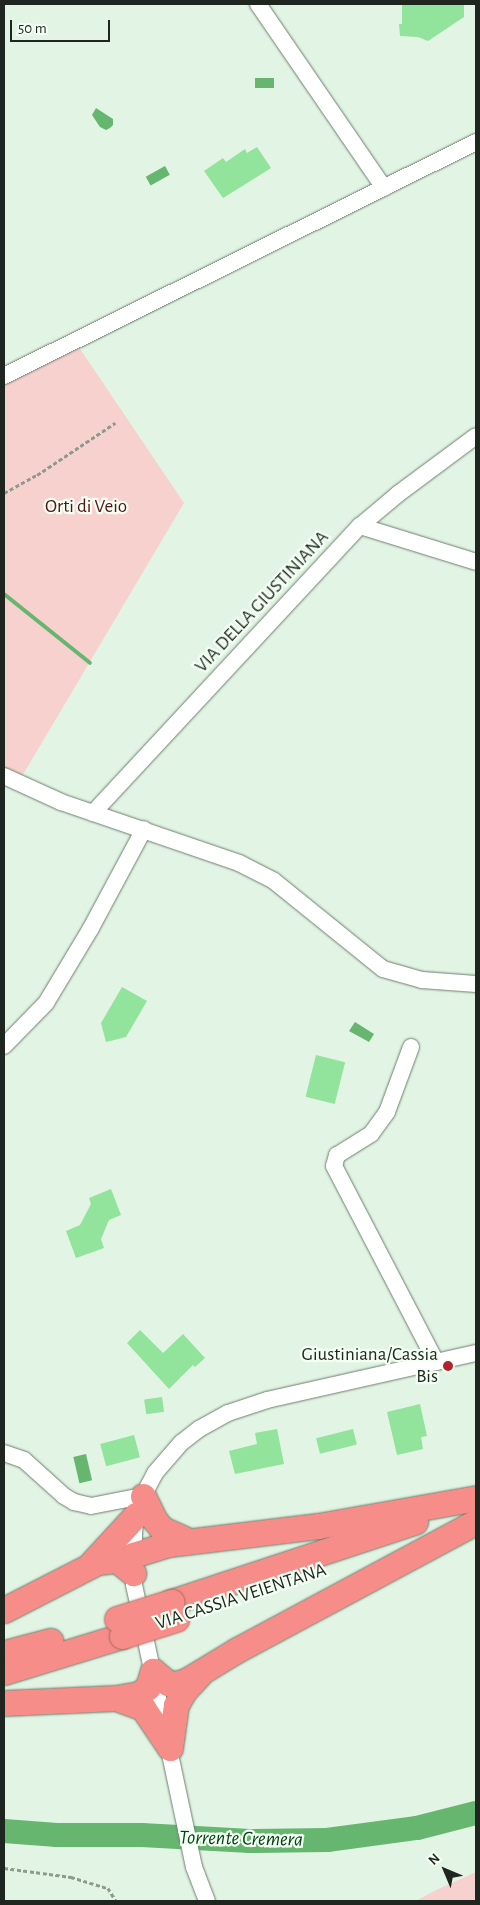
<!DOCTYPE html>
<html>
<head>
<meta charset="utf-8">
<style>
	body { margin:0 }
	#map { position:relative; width:480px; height:1905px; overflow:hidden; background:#e2f4e3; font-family:"Alegreya Sans",sans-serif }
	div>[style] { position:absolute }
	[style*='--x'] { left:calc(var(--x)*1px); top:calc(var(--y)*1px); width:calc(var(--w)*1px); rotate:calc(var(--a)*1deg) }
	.green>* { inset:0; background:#f7d1ce }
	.water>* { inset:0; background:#66b670; transform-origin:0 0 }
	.stream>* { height:4px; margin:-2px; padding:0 2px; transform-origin:2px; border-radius:2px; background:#66b670 }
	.river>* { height:24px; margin:-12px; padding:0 12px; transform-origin:12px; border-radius:12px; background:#66b670 }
	.building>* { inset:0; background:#92e39b; transform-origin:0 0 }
	.path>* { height:2.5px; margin-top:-1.25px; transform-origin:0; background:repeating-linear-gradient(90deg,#8d9a8d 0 4px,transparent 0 6.5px) }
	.roads { filter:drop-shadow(0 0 1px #6d7e6e) drop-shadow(0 0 1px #6d7e6e) }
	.minor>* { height:16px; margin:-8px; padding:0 8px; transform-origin:8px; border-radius:8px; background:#fff }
	.highway>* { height:25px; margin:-12.5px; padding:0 12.5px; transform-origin:12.5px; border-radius:12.5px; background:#f68d88 }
	.bridges { filter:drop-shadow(0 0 1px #ab6963) drop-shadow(0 0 1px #ab6963) }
	.highway-bridge>* { height:25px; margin:-12.5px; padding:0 12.5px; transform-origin:12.5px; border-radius:12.5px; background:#f68d88 }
	.dots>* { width:14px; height:14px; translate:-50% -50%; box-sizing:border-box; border:2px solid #f4fff4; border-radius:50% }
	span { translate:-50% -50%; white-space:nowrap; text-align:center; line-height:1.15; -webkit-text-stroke:4.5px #f4fff4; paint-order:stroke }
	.park-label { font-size:19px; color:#531316 }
	.street-label { font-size:19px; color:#1f261f }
	.poi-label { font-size:19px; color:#1f261f }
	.right { translate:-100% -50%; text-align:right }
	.water-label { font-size:20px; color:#044114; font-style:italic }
	.frame { position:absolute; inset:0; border:5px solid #1f261f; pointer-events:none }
	.north { position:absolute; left:420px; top:1845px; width:50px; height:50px; -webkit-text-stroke:4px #f4fff4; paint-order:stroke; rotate:315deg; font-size:14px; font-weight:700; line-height:20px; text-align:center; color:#1f261f }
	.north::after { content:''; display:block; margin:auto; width:18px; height:22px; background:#1f261f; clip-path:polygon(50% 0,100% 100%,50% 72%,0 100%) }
	.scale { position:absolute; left:10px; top:20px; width:100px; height:22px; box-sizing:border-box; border:2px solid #1f261f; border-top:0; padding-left:6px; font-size:15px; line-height:18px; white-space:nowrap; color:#1f261f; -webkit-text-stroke:4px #f4fff4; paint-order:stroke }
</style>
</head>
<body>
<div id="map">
	<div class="green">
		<i style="clip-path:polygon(74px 340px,184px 503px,18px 783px,4px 776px,4px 376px)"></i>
		<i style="clip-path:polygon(476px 1872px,476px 1901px,416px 1901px,434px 1891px)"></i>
	</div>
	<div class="water">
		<i style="left:255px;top:78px;width:19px;height:10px"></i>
		<i style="clip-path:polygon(96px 108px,113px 119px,113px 125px,110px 128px,106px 130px,100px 127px,92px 115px)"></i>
		<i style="left:165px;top:166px;width:10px;height:22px;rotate:61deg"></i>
		<i style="clip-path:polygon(355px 1022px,374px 1034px,369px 1042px,349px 1031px)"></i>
		<i style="left:86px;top:1454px;width:27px;height:13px;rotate:77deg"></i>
	</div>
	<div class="stream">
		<i style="--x:4;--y:594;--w:110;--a:38.7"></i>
	</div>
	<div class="river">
		<i style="--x:4;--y:1831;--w:53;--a:4.3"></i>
		<i style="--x:57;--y:1835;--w:85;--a:0"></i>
		<i style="--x:142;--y:1835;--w:108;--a:3.2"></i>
		<i style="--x:250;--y:1841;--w:77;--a:-0.7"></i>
		<i style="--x:327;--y:1840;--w:91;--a:-7.6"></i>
		<i style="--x:417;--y:1828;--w:61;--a:-14.3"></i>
	</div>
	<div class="building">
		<i style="clip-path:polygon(402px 4px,464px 4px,464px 17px,428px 41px,418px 37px,400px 36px,399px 24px,402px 24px)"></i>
		<i style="clip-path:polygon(257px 147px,271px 168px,223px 198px,204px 171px,223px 158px,226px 162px,245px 149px,247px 153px)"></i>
		<i style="clip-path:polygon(122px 987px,147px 1001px,126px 1037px,106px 1042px,101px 1023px)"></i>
		<i style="left:316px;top:1055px;width:30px;height:43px;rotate:14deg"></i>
		<i style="clip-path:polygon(111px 1189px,121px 1215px,109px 1220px,101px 1239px,104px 1248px,76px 1258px,66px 1231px,80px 1225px,91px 1204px,89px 1198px)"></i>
		<i style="clip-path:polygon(140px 1330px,163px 1353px,183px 1334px,205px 1358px,195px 1367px,193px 1365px,169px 1389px,127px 1343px)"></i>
		<i style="left:162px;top:1397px;width:15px;height:18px;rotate:82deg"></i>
		<i style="clip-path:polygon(420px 1404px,427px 1436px,421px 1437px,423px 1449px,397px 1455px,387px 1412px)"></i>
		<i style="clip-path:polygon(277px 1429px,284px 1464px,235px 1474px,229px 1451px,257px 1444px,255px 1433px)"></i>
		<i style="left:353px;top:1429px;width:16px;height:38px;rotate:76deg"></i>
		<i style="left:134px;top:1435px;width:23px;height:35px;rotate:75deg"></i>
	</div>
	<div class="path">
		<i style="--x:4;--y:493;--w:38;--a:-29"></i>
		<i style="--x:37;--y:475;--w:94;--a:-33.7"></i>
		<i style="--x:4;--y:1868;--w:68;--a:7.7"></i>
		<i style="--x:71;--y:1877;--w:39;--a:17"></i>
		<i style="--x:108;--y:1888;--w:15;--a:58"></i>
	</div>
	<div class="roads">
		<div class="minor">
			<i style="--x:258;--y:4;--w:223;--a:55.6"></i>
			<i style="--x:4;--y:376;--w:527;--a:-26.37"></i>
			<i style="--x:360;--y:526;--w:121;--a:17.2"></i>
			<i style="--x:4;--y:776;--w:63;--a:24.5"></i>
			<i style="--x:61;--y:802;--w:188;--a:18.9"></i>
			<i style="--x:239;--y:863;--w:39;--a:27"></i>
			<i style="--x:274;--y:881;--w:140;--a:38.9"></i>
			<i style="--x:383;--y:969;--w:41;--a:15.8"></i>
			<i style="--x:422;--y:980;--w:54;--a:4.2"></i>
			<i style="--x:93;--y:813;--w:392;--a:-47.1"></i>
			<i style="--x:360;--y:526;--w:50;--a:-40.1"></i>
			<i style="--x:398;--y:494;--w:97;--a:-36.6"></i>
			<i style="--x:4;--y:1046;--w:60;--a:-45.7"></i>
			<i style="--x:46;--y:1003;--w:87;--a:-59"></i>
			<i style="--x:91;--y:928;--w:112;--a:-61.8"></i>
			<i style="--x:411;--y:1047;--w:69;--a:110.3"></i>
			<i style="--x:387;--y:1112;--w:27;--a:126"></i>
			<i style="--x:371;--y:1134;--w:40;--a:148"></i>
			<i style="--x:337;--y:1155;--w:11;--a:105"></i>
			<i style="--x:334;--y:1166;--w:221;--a:62.5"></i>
			<i style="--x:4;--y:1453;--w:21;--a:19"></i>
			<i style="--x:24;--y:1460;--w:54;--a:42"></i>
			<i style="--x:64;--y:1496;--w:12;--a:31"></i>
			<i style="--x:74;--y:1502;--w:17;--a:13"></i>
			<i style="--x:91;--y:1506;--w:53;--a:-10.9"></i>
			<i style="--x:207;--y:1901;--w:36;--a:-111"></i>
			<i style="--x:194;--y:1867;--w:289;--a:-102"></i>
			<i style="--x:134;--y:1584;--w:51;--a:-90"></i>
			<i style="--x:134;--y:1533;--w:18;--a:-84"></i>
			<i style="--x:136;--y:1515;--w:20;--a:-70"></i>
			<i style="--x:143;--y:1496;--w:26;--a:-62"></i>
			<i style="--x:155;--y:1473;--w:40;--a:-49"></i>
			<i style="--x:181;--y:1443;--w:23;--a:-38"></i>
			<i style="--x:199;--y:1429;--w:33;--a:-29"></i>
			<i style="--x:228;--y:1413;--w:41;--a:-18.4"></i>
			<i style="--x:267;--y:1400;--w:214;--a:-12.7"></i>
		</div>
		<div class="highway">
			<i style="--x:143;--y:1496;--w:25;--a:64"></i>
			<i style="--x:154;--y:1519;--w:13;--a:51"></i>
			<i style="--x:162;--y:1529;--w:30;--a:24"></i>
			<i style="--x:133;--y:1555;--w:38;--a:-17"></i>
			<i style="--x:169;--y:1544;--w:150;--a:-6.9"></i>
			<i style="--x:318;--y:1526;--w:160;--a:-10"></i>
			<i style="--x:90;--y:1565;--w:68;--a:-47.4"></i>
			<i style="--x:171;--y:1602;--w:257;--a:-18.2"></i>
			<i style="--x:4;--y:1610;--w:106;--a:-27.1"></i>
			<i style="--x:98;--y:1562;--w:19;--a:-6"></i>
			<i style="--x:117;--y:1560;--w:21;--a:39"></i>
			<i style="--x:4;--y:1653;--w:48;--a:-14.6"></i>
			<i style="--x:153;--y:1671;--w:19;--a:39"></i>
			<i style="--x:168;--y:1683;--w:8;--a:7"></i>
			<i style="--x:176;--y:1684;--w:10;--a:-17"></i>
			<i style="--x:186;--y:1681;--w:60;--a:-31.3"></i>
			<i style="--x:237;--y:1650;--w:271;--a:-28.2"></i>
			<i style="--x:4;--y:1672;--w:123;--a:-17"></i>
			<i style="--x:116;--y:1698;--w:29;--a:20"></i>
			<i style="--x:143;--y:1708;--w:48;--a:56"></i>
			<i style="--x:4;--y:1703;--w:112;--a:-2.6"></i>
			<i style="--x:116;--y:1698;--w:23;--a:-10"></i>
			<i style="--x:139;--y:1694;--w:11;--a:-38"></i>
			<i style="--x:148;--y:1687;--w:17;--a:-73"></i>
			<i style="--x:170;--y:1748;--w:43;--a:-82.1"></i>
			<i style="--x:176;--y:1705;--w:16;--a:-60"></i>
			<i style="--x:184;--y:1691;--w:22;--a:-47"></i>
		</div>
	</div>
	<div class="bridges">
		<div class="highway-bridge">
			<i style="--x:117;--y:1619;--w:57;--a:-17.5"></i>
			<i style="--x:122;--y:1636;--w:57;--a:-17.5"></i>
		</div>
	</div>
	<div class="dots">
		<i style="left:448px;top:1366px;background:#b3222e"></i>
	</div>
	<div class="park-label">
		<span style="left:86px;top:507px">Orti di Veio</span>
	</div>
	<div class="street-label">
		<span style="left:262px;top:602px;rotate:-47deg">VIA DELLA GIUSTINIANA</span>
		<span style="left:241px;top:1597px;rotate:-18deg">VIA CASSIA VEIENTANA</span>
	</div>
	<div class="poi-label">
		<span class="right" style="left:438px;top:1366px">Giustiniana/Cassia<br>Bis</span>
	</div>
	<div class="water-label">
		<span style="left:241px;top:1839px;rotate:1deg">Torrente Cremera</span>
	</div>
	<div class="frame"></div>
	<div class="north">N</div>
	<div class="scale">50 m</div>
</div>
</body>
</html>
